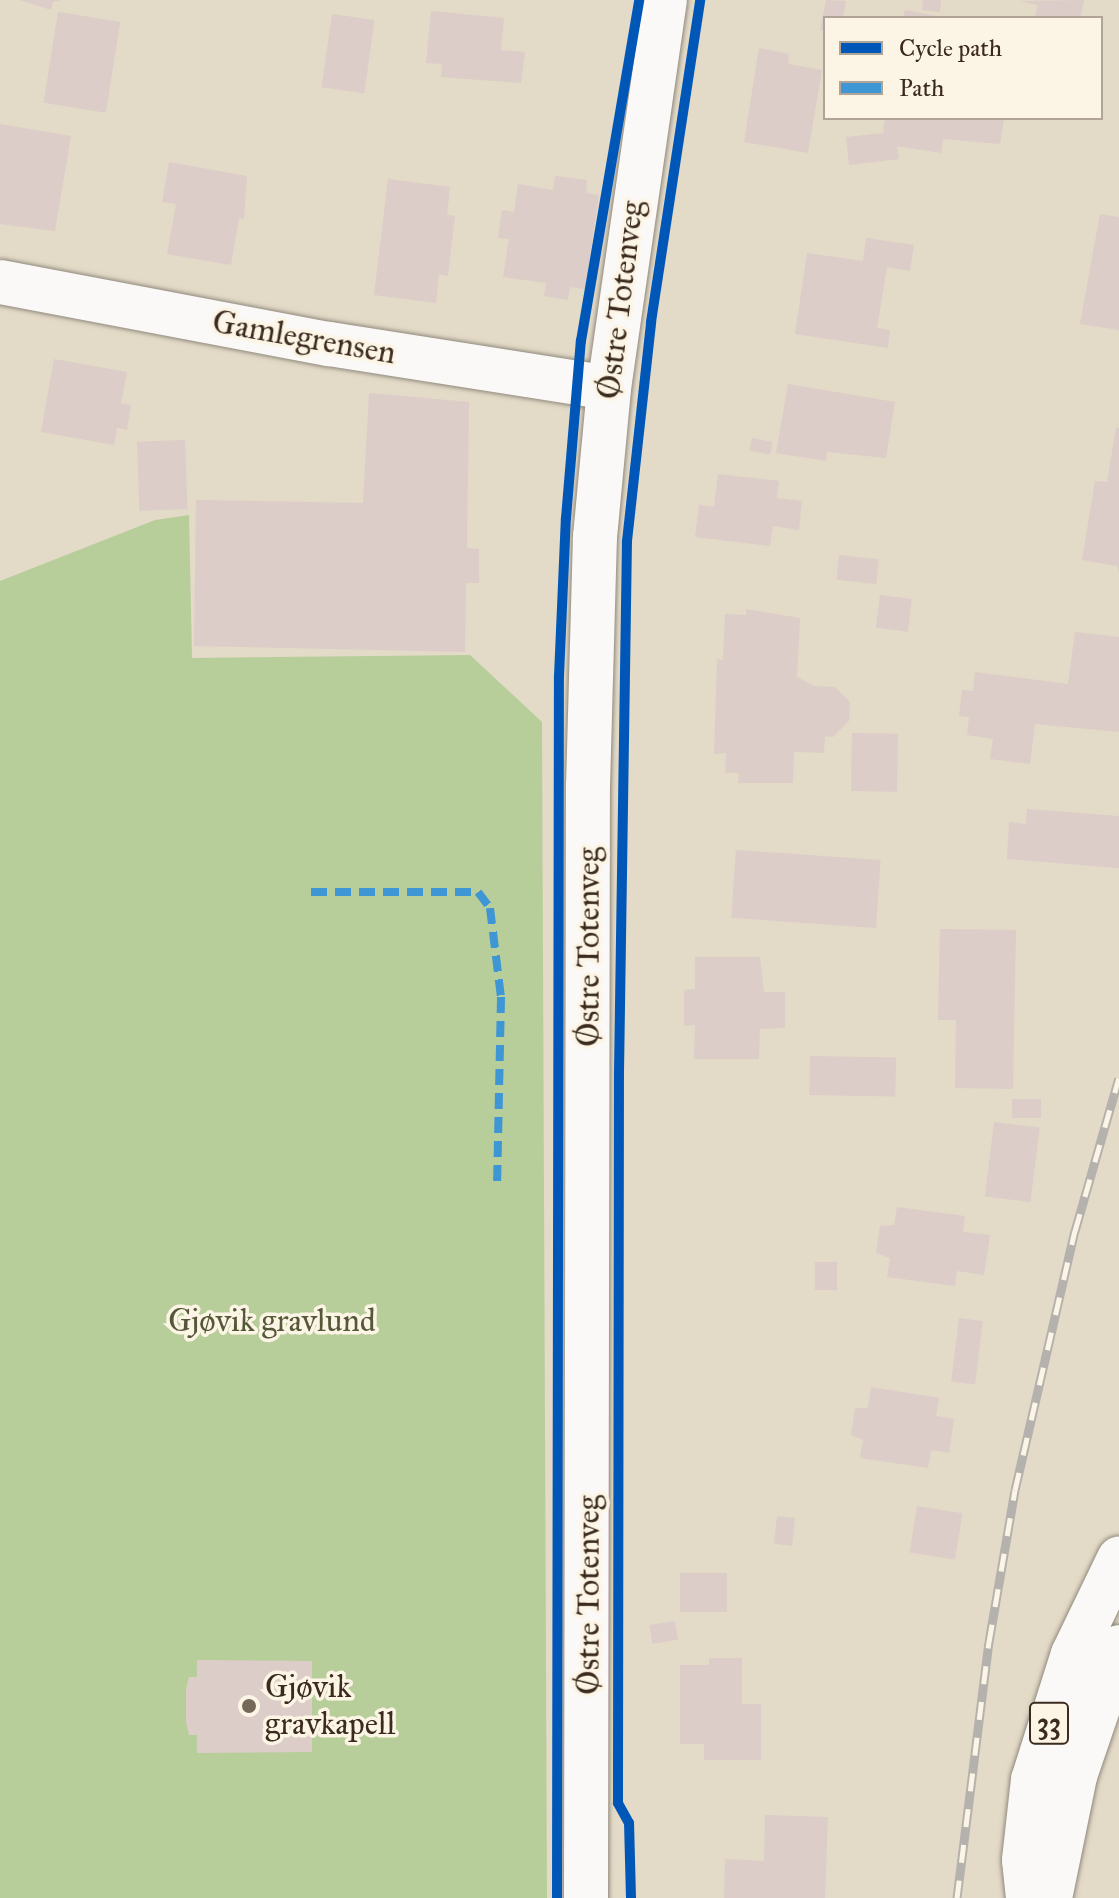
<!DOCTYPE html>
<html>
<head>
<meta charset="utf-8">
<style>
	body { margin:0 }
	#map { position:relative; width:1119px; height:1898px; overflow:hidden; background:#e3dac7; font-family:"IM FELL Great Primer",serif }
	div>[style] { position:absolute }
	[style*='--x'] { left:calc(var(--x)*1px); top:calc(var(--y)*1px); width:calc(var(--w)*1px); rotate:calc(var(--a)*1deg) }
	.green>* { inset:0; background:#b7ce9a }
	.building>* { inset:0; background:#dccdc8; transform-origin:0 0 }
	.roads { filter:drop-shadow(0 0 2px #90897d) drop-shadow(0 0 2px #90897d) }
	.minor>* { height:44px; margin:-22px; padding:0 22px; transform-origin:22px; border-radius:22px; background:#fbf9f7 }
	.major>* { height:44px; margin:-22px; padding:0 22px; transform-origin:22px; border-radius:22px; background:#fbf9f7 }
	.rail>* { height:9px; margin-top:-4.5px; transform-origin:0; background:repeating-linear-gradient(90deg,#fcf5e5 0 18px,#b5b2ae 0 36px); box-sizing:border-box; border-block:2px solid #b5b2ae }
	.quiet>* { height:8px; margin-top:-4px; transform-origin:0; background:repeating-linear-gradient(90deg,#3e96d5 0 16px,transparent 0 24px) }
	.cycleway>* { height:10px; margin:-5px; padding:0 5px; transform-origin:5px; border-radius:5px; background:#0057b8 }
	.dots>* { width:22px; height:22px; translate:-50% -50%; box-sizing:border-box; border:4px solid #fcf5e5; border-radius:50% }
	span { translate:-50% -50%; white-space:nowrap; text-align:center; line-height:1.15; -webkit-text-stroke:7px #fcf5e5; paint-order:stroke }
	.shield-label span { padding:2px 6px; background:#fcf5e5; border:2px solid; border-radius:6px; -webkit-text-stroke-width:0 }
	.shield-label { font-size:30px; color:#3b2a1e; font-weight:700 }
	.street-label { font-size:32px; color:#3b2a1e }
	.park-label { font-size:32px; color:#555838 }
	.poi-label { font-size:32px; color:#3b2a1e }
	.left { translate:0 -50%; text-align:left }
	.legend { position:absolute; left:823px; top:16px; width:280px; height:104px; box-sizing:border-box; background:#fcf5e5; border:2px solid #afa495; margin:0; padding:10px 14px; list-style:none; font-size:24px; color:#3b2a1e }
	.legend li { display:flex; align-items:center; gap:16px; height:40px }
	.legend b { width:40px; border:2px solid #afa495 }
</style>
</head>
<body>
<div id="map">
	<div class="green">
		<i style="clip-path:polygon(189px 515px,192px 658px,470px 655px,542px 722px,547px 1898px,0 1898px,0 581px,155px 520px)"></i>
	</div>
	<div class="building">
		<i style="clip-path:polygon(20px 0,61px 0,53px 2px,51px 10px)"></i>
		<i style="clip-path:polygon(826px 0,846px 1px,843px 18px,825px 18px,825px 31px,820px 30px)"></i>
		<i style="clip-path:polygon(923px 0,941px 0,940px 12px,922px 10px)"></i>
		<i style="clip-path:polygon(1084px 0,1080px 18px,1035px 18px,1037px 5px,1020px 1px)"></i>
		<i style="clip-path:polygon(905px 10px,941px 17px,941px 18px,903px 18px)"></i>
		<i style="clip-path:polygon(431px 11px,504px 18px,501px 50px,525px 52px,521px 83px,441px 77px,442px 64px,426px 63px)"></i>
		<i style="left:58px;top:12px;width:63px;height:92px;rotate:9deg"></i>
		<i style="left:332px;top:14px;width:43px;height:74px;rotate:8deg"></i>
		<i style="clip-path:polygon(759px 48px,789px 54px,788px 64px,822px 70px,808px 153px,744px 142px)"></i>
		<i style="clip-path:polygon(885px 118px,1004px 118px,1000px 144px,943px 139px,941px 153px,897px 146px,899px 159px,849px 165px,846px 137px,883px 133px)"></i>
		<i style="clip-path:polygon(0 124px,71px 136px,55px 231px,0 224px)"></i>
		<i style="clip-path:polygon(169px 162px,247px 176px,244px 219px,239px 218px,231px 265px,167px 254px,176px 204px,162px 202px)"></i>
		<i style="clip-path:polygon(555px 176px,587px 180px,586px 193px,599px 195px,585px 289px,570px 287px,568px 300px,544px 296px,546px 283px,503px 277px,509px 239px,498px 238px,502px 210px,514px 212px,518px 184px,553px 190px)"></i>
		<i style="clip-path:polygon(388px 179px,450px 187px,447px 215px,455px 216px,448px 276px,439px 274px,436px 303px,374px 295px)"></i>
		<i style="clip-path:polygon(1100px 214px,1119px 217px,1119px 330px,1080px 324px)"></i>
		<i style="clip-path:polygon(866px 238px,914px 245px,910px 271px,887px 267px,877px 328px,890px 330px,888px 348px,795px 334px,807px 253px,863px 261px)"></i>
		<i style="clip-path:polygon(54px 359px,127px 372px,121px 403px,131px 405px,127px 430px,117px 428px,114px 445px,41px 432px)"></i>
		<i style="clip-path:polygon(788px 384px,895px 402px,886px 458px,827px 452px,826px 461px,776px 453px)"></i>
		<i style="clip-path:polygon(369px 393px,469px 402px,467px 548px,479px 549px,479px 583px,466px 583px,465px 652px,194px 646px,196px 500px,363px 503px)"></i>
		<i style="clip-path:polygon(1116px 428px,1119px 428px,1119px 573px,1117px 566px,1082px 560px,1095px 481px,1107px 482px)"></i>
		<i style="left:752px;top:438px;width:21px;height:13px;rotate:11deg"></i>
		<i style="left:185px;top:440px;width:69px;height:48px;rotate:88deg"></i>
		<i style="clip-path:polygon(718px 474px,779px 481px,777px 498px,802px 501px,799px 530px,773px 526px,770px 546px,695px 537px,699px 505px,714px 507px)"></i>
		<i style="left:839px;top:555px;width:40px;height:25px;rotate:6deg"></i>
		<i style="left:880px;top:595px;width:32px;height:33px;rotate:7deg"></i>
		<i style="clip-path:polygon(746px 609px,800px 618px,797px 677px,815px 686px,835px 687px,850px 702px,849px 721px,833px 737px,825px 736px,824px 753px,794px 752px,793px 783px,738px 783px,739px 773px,725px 773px,726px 753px,714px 754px,717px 659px,723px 660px,725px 614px,746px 615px)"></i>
		<i style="clip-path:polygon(1075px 632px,1119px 637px,1119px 732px,1035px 724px,1030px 764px,990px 759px,993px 739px,967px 735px,969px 717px,959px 716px,962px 690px,973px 691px,975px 672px,1068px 684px)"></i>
		<i style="left:852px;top:733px;width:46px;height:58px;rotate:1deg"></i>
		<i style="clip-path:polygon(1027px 809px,1119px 816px,1119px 868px,1007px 859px,1009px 822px,1026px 824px)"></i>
		<i style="left:736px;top:850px;width:145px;height:68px;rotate:4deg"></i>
		<i style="clip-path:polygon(940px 929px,1016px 930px,1013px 1089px,955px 1088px,956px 1020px,938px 1020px)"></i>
		<i style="clip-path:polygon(695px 957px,760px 957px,764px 992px,785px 992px,785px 1028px,760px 1029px,759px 1059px,694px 1059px,695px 1025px,684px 1026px,684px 990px,695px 989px)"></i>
		<i style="left:810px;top:1056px;width:86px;height:39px;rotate:1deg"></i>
		<i style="left:1012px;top:1099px;width:29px;height:19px"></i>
		<i style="left:994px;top:1122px;width:46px;height:75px;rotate:7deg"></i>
		<i style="clip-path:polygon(897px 1207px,965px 1216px,963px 1232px,990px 1235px,984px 1275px,957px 1271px,955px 1286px,887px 1277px,890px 1258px,876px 1253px,880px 1226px,894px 1225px)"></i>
		<i style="left:815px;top:1262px;width:22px;height:28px"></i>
		<i style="left:959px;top:1318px;width:24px;height:64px;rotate:7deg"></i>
		<i style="clip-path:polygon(871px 1387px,939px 1398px,936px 1416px,954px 1419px,949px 1453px,931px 1450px,928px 1468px,860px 1458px,863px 1440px,851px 1435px,855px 1408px,868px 1408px)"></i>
		<i style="left:917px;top:1506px;width:46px;height:47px;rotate:9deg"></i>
		<i style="left:777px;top:1516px;width:18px;height:28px;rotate:6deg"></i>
		<i style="left:680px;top:1573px;width:47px;height:39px"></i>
		<i style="left:675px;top:1621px;width:19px;height:26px;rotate:81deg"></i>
		<i style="clip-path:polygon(709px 1658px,742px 1658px,742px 1704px,761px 1704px,761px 1760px,704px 1760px,704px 1744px,680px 1744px,680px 1665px,709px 1665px)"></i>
		<i style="clip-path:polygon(197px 1660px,312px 1661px,312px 1752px,197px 1753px,197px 1735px,189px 1735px,186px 1722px,186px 1689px,189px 1677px,197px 1677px)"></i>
		<i style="clip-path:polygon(765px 1815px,828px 1817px,825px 1898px,724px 1898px,725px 1859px,764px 1861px)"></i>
	</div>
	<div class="roads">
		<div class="minor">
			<i style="--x:0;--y:282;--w:335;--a:10.7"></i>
			<i style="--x:329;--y:344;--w:283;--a:8.9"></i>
			<i style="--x:586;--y:1898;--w:1112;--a:-89.9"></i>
			<i style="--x:588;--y:786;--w:249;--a:-88.4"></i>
			<i style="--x:595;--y:537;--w:150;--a:-84.6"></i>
			<i style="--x:609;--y:388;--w:392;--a:-81.8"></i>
		</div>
		<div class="major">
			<i style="--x:1028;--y:1898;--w:38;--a:-96"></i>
			<i style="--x:1024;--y:1860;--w:81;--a:-83.6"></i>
			<i style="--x:1033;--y:1780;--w:132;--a:-72.4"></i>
			<i style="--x:1073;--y:1654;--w:106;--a:-64.2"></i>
			<i style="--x:1050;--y:1898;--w:125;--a:-78.4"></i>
			<i style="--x:1075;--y:1776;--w:136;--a:-71.2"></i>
		</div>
	</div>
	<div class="rail">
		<i style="--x:957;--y:1898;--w:258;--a:-82.9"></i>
		<i style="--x:989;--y:1642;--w:154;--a:-80.3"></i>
		<i style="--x:1015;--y:1490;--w:266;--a:-77"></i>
		<i style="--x:1075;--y:1231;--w:159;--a:-74"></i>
	</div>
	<div class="quiet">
		<i style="--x:311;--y:892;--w:167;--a:0"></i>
		<i style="--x:478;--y:892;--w:20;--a:53"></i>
		<i style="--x:490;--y:908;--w:90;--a:83"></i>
		<i style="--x:501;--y:997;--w:186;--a:91.2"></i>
	</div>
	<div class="cycleway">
		<i style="--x:557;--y:1898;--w:1222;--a:-89.91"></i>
		<i style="--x:559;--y:676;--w:158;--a:-87.5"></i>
		<i style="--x:566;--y:518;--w:178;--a:-85.2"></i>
		<i style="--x:581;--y:341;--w:346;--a:-80.3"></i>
		<i style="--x:631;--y:1898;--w:75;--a:-91.5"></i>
		<i style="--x:629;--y:1823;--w:23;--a:-119"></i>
		<i style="--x:618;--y:1803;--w:34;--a:-90"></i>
		<i style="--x:618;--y:1769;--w:697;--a:-89.92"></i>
		<i style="--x:619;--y:1072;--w:531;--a:-89.14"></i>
		<i style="--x:627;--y:541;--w:220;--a:-83.7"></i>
		<i style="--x:651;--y:322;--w:326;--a:-81.3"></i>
	</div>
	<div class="dots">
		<i style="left:249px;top:1706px;background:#766859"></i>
	</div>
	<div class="shield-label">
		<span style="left:1049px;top:1723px">33</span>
	</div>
	<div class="street-label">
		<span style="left:621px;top:300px;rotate:-83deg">Østre Totenveg</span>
		<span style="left:304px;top:338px;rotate:10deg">Gamlegrensen</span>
		<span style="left:589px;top:947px;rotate:-90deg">Østre Totenveg</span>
		<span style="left:589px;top:1595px;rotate:-90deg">Østre Totenveg</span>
	</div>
	<div class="park-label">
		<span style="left:272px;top:1321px">Gjøvik gravlund</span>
	</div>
	<div class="poi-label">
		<span class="left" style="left:265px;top:1706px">Gjøvik<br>gravkapell</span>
	</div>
	<ul class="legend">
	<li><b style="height:10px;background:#0057b8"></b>Cycle path</li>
	<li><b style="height:10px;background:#3e96d5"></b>Path</li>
	</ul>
</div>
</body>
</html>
